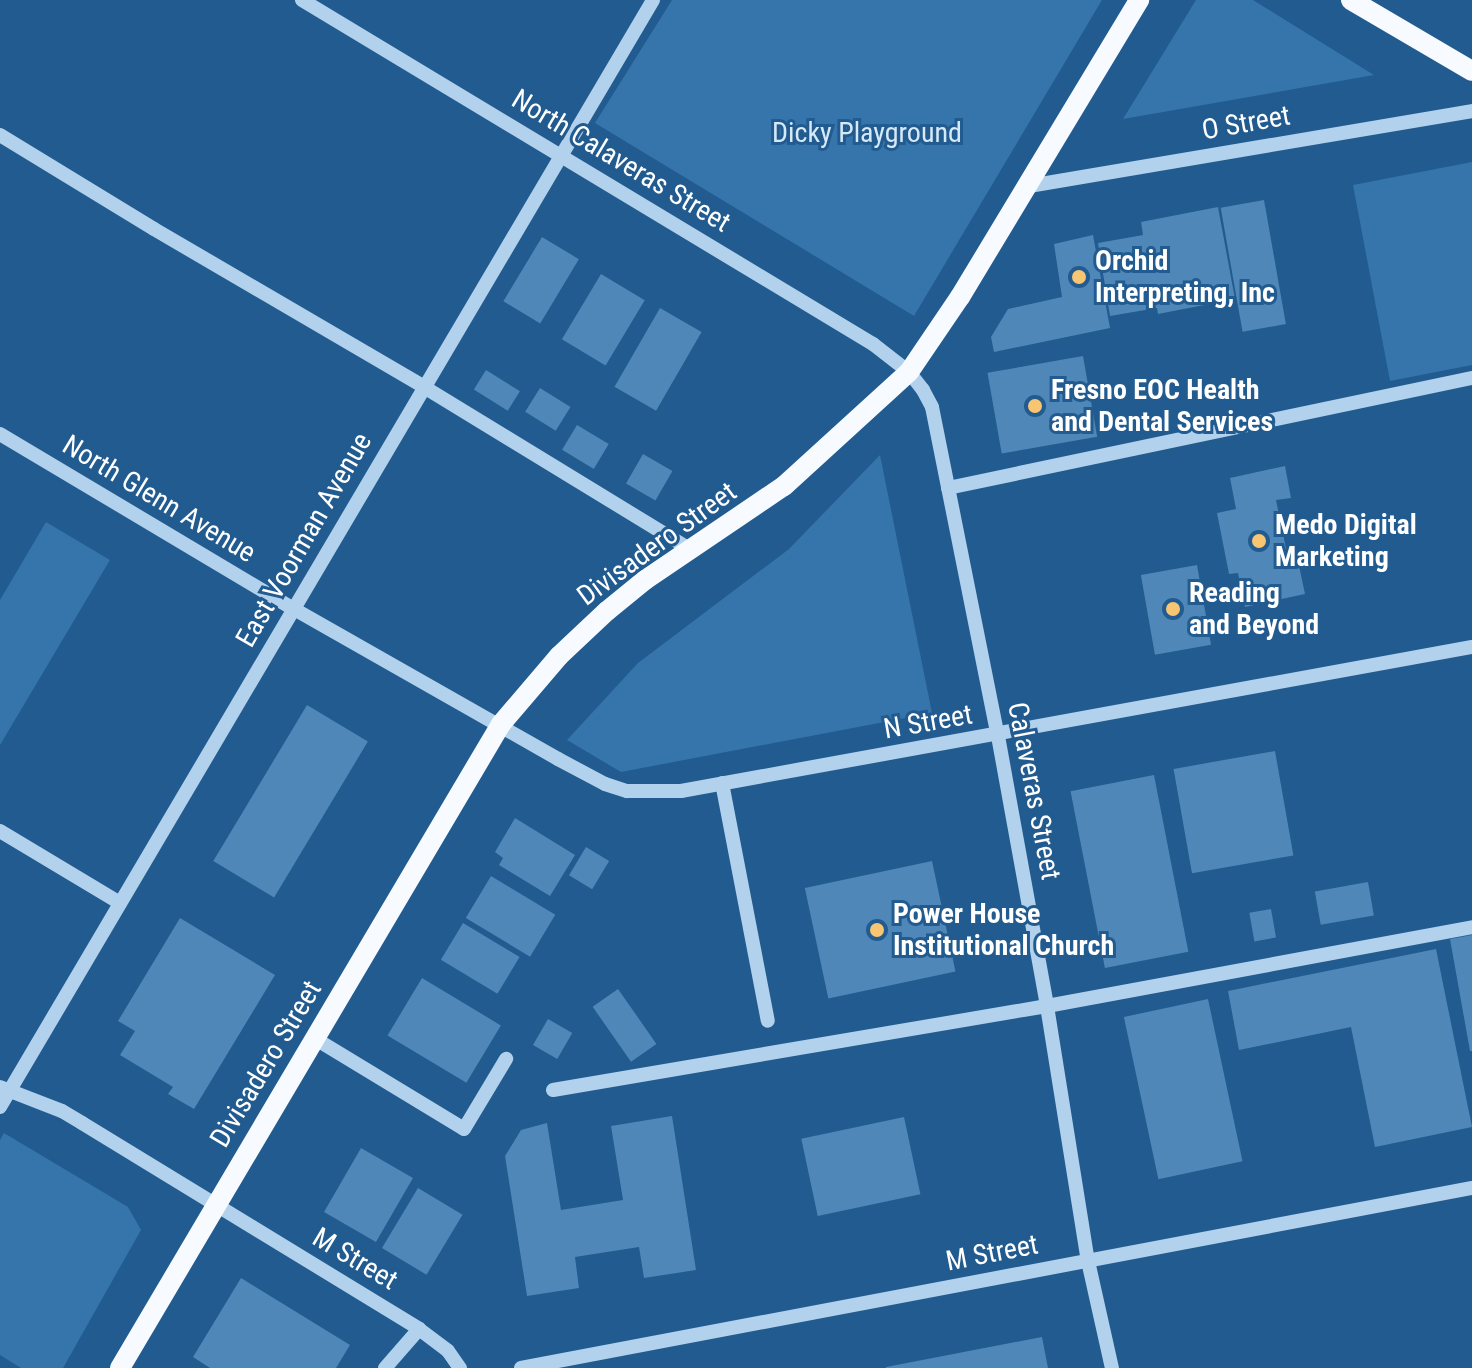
<!DOCTYPE html>
<html>
<head>
<meta charset="utf-8">
<style>
	body { margin:0 }
	#map { position:relative; width:1472px; height:1368px; overflow:hidden; background:#215b8f; font-family:"Roboto Condensed",sans-serif }
	div>[style] { position:absolute }
	[style*='--x'] { left:calc(var(--x)*1px); top:calc(var(--y)*1px); width:calc(var(--w)*1px); rotate:calc(var(--a)*1deg) }
	.green>* { inset:0; background:#3575ac }
	.building>* { inset:0; background:#4e87b8; transform-origin:0 0 }
	.minor>* { height:14px; margin:-7px; padding:0 7px; transform-origin:7px; border-radius:7px; background:#b1d1ec }
	.major>* { height:20px; margin:-10px; padding:0 10px; transform-origin:10px; border-radius:10px; background:#f7fbff }
	.dots>* { width:22px; height:22px; translate:-50% -50%; box-sizing:border-box; border:4px solid #215b8f; border-radius:50% }
	span { translate:-50% -50%; white-space:nowrap; text-align:center; line-height:1.15; -webkit-text-stroke:6px #215b8f; paint-order:stroke }
	.street-label { font-size:28px; color:#fff }
	.park-label { font-size:28px; color:#d6e9f9 }
	.poi-label { font-size:28px; color:#fff; font-weight:700 }
	.left { translate:0 -50%; text-align:left }
</style>
</head>
<body>
<div id="map">
	<div class="green">
		<i style="clip-path:polygon(672px 0,1102px 0,914px 316px,595px 123px)"></i>
		<i style="clip-path:polygon(1196px 0,1253px 0,1374px 75px,1123px 119px)"></i>
		<i style="clip-path:polygon(1472px 162px,1472px 365px,1390px 381px,1353px 185px)"></i>
		<i style="clip-path:polygon(880px 455px,932px 713px,621px 772px,567px 740px,638px 663px,789px 549px)"></i>
		<i style="clip-path:polygon(46px 522px,110px 560px,0 745px,0 600px)"></i>
		<i style="clip-path:polygon(4px 1133px,128px 1207px,141px 1230px,63px 1368px,21px 1368px,0 1355px,0 1140px)"></i>
	</div>
	<div class="building">
		<i style="left:1264px;top:200px;width:126px;height:44px;rotate:80deg"></i>
		<i style="clip-path:polygon(1218px 207px,1235px 299px,1158px 314px,1157px 308px,1110px 316px,1098px 243px,1143px 235px,1141px 222px)"></i>
		<i style="clip-path:polygon(1093px 235px,1110px 328px,994px 352px,991px 337px,1008px 309px,1062px 297px,1054px 244px)"></i>
		<i style="left:542px;top:237px;width:43px;height:75px;rotate:31deg"></i>
		<i style="left:601px;top:274px;width:51px;height:76px;rotate:31deg"></i>
		<i style="left:660px;top:308px;width:48px;height:91px;rotate:30deg"></i>
		<i style="left:1083px;top:356px;width:82px;height:97px;rotate:80deg"></i>
		<i style="left:486px;top:370px;width:40px;height:23px;rotate:32deg"></i>
		<i style="left:540px;top:388px;width:36px;height:28px;rotate:32deg"></i>
		<i style="left:577px;top:425px;width:37px;height:29px;rotate:31deg"></i>
		<i style="left:643px;top:454px;width:34px;height:34px;rotate:30deg"></i>
		<i style="clip-path:polygon(1285px 466px,1291px 498px,1276px 500px,1289px 563px,1298px 561px,1305px 594px,1245px 607px,1238px 573px,1229px 574px,1217px 513px,1236px 509px,1230px 478px)"></i>
		<i style="left:1197px;top:565px;width:81px;height:57px;rotate:80deg"></i>
		<i style="left:307px;top:705px;width:71px;height:182px;rotate:31deg"></i>
		<i style="left:1275px;top:751px;width:106px;height:103px;rotate:80deg"></i>
		<i style="left:1154px;top:775px;width:180px;height:85px;rotate:79deg"></i>
		<i style="clip-path:polygon(515px 818px,575px 855px,550px 896px,499px 865px,503px 858px,495px 852px)"></i>
		<i style="left:586px;top:847px;width:27px;height:33px;rotate:31deg"></i>
		<i style="left:932px;top:861px;width:113px;height:130px;rotate:78deg"></i>
		<i style="left:491px;top:876px;width:75px;height:49px;rotate:31deg"></i>
		<i style="left:1368px;top:882px;width:34px;height:54px;rotate:80deg"></i>
		<i style="left:1271px;top:909px;width:29px;height:22px;rotate:80deg"></i>
		<i style="clip-path:polygon(180px 918px,275px 975px,194px 1109px,168px 1094px,173px 1087px,120px 1055px,135px 1031px,118px 1021px)"></i>
		<i style="left:463px;top:923px;width:66px;height:43px;rotate:31deg"></i>
		<i style="clip-path:polygon(1472px 935px,1472px 1051px,1470px 1051px,1450px 939px)"></i>
		<i style="clip-path:polygon(1436px 949px,1472px 1127px,1375px 1147px,1351px 1027px,1239px 1050px,1228px 991px)"></i>
		<i style="left:422px;top:978px;width:92px;height:67px;rotate:31deg"></i>
		<i style="left:618px;top:989px;width:67px;height:31px;rotate:55deg"></i>
		<i style="left:1208px;top:999px;width:166px;height:86px;rotate:78deg"></i>
		<i style="left:548px;top:1019px;width:28px;height:30px;rotate:30deg"></i>
		<i style="clip-path:polygon(672px 1116px,696px 1270px,644px 1278px,639px 1247px,575px 1257px,579px 1288px,527px 1296px,505px 1156px,521px 1130px,547px 1123px,561px 1210px,623px 1200px,611px 1126px)"></i>
		<i style="left:904px;top:1117px;width:79px;height:105px;rotate:78deg"></i>
		<i style="left:361px;top:1148px;width:60px;height:74px;rotate:30deg"></i>
		<i style="left:418px;top:1188px;width:52px;height:70px;rotate:31deg"></i>
		<i style="clip-path:polygon(241px 1278px,350px 1345px,336px 1368px,210px 1368px,193px 1357px)"></i>
		<i style="clip-path:polygon(1042px 1337px,1048px 1368px,886px 1368px,886px 1367px)"></i>
	</div>
	<div class="minor">
		<i style="--x:302;--y:0;--w:667;--a:31.07"></i>
		<i style="--x:873;--y:344;--w:46;--a:37.9"></i>
		<i style="--x:909;--y:372;--w:23;--a:52"></i>
		<i style="--x:923;--y:390;--w:19;--a:62"></i>
		<i style="--x:932;--y:407;--w:336;--a:78.7"></i>
		<i style="--x:998;--y:736;--w:274;--a:79.7"></i>
		<i style="--x:1047;--y:1006;--w:258;--a:80.9"></i>
		<i style="--x:1088;--y:1261;--w:110;--a:77.4"></i>
		<i style="--x:0;--y:135;--w:180;--a:31.4"></i>
		<i style="--x:154;--y:229;--w:313;--a:30.3"></i>
		<i style="--x:424;--y:387;--w:311;--a:31.4"></i>
		<i style="--x:1029;--y:186;--w:449;--a:-9.6"></i>
		<i style="--x:0;--y:434;--w:342;--a:30.8"></i>
		<i style="--x:294;--y:609;--w:304;--a:29.6"></i>
		<i style="--x:558;--y:759;--w:53;--a:28"></i>
		<i style="--x:605;--y:784;--w:23;--a:18"></i>
		<i style="--x:627;--y:791;--w:54;--a:0"></i>
		<i style="--x:681;--y:791;--w:804;--a:-10.32"></i>
		<i style="--x:948;--y:488;--w:535;--a:-11.86"></i>
		<i style="--x:722;--y:783;--w:242;--a:79.1"></i>
		<i style="--x:0;--y:831;--w:140;--a:31"></i>
		<i style="--x:314;--y:1038;--w:175;--a:31.2"></i>
		<i style="--x:464;--y:1129;--w:82;--a:-59"></i>
		<i style="--x:0;--y:1087;--w:66;--a:21.2"></i>
		<i style="--x:62;--y:1111;--w:23;--a:31"></i>
		<i style="--x:82;--y:1123;--w:395;--a:31.4"></i>
		<i style="--x:419;--y:1329;--w:36;--a:37"></i>
		<i style="--x:448;--y:1351;--w:21;--a:55"></i>
		<i style="--x:553;--y:1090;--w:501;--a:-9.65"></i>
		<i style="--x:1047;--y:1006;--w:432;--a:-10.5"></i>
		<i style="--x:0;--y:1107;--w:1285;--a:-59.46"></i>
		<i style="--x:385;--y:1368;--w:52;--a:-48.9"></i>
		<i style="--x:521;--y:1368;--w:968;--a:-10.72"></i>
	</div>
	<div class="major">
		<i style="--x:1351;--y:0;--w:140;--a:30.4"></i>
		<i style="--x:120;--y:1368;--w:748;--a:-59.39"></i>
		<i style="--x:501;--y:724;--w:89;--a:-49.5"></i>
		<i style="--x:559;--y:656;--w:66;--a:-43.2"></i>
		<i style="--x:607;--y:611;--w:49;--a:-39.2"></i>
		<i style="--x:645;--y:580;--w:168;--a:-34.1"></i>
		<i style="--x:784;--y:486;--w:169;--a:-42.4"></i>
		<i style="--x:909;--y:372;--w:91;--a:-55.8"></i>
		<i style="--x:960;--y:297;--w:347;--a:-58.9"></i>
	</div>
	<div class="dots">
		<i style="left:1079px;top:277px;background:#f8c673"></i>
		<i style="left:1035px;top:406px;background:#f8c673"></i>
		<i style="left:1259px;top:541px;background:#f8c673"></i>
		<i style="left:1173px;top:609px;background:#f8c673"></i>
		<i style="left:877px;top:930px;background:#f8c673"></i>
	</div>
	<div class="street-label">
		<span style="left:1246px;top:123px;rotate:-10deg">O Street</span>
		<span style="left:621px;top:161px;rotate:31deg">North Calaveras Street</span>
		<span style="left:159px;top:499px;rotate:31deg">North Glenn Avenue</span>
		<span style="left:304px;top:540px;rotate:-60deg">East Voorman Avenue</span>
		<span style="left:657px;top:544px;rotate:-36deg">Divisadero Street</span>
		<span style="left:928px;top:722px;rotate:-10deg">N Street</span>
		<span style="left:1034px;top:791px;rotate:79deg">Calaveras Street</span>
		<span style="left:266px;top:1064px;rotate:-59deg">Divisadero Street</span>
		<span style="left:992px;top:1253px;rotate:-11deg">M Street</span>
		<span style="left:355px;top:1259px;rotate:31deg">M Street</span>
	</div>
	<div class="park-label">
		<span style="left:867px;top:133px">Dicky Playground</span>
	</div>
	<div class="poi-label">
		<span class="left" style="left:1095px;top:277px">Orchid<br>Interpreting, Inc</span>
		<span class="left" style="left:1051px;top:406px">Fresno EOC Health<br>and Dental Services</span>
		<span class="left" style="left:1275px;top:541px">Medo Digital<br>Marketing</span>
		<span class="left" style="left:1189px;top:609px">Reading<br>and Beyond</span>
		<span class="left" style="left:893px;top:930px">Power House<br>Institutional Church</span>
	</div>
</div>
</body>
</html>
